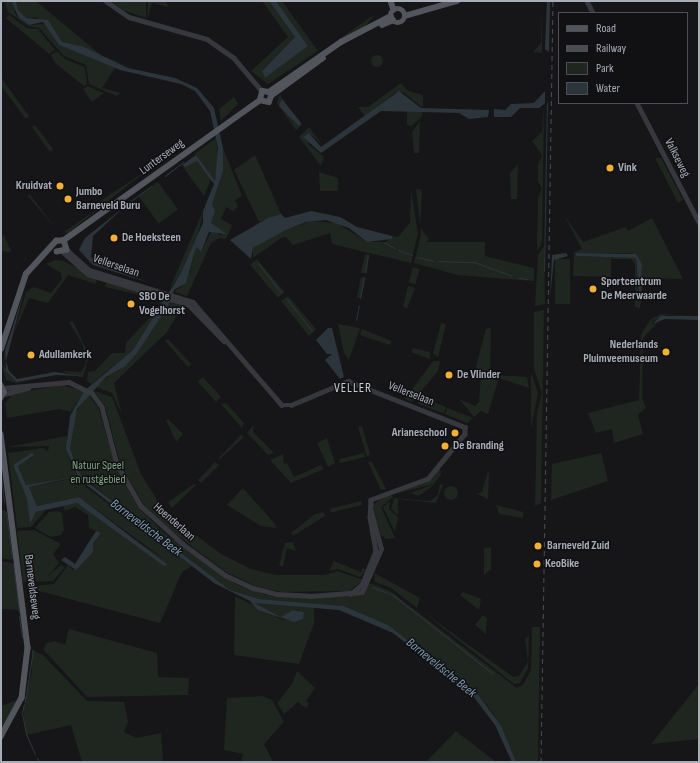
<!DOCTYPE html>
<html>
<head>
<meta charset="utf-8">
<style>
	body { margin:0 }
	#map { position:relative; width:700px; height:763px; overflow:hidden; background:#161618; font-family:"Sofia Sans Condensed",sans-serif }
	div>[style] { position:absolute }
	[style*='--x'] { left:calc(var(--x)*1px); top:calc(var(--y)*1px); width:calc(var(--w)*1px); rotate:calc(var(--a)*1deg) }
	.green>* { inset:0; background:#1e261f; transform-origin:0 0 }
	.round { border-radius:50% }
	.water>* { inset:0; background:#2c353c }
	.stream>* { height:1px; margin:-0.5px; padding:0 0.5px; transform-origin:0.5px; border-radius:0.5px; background:#2c353c }
	.minor>* { height:4.5px; margin:-2.25px; padding:0 2.25px; transform-origin:2.25px; border-radius:2.25px; background:#37383d }
	.major>* { height:5.5px; margin:-2.75px; padding:0 2.75px; transform-origin:2.75px; border-radius:2.75px; background:#53555c }
	.major>.ring { margin:-2.75px; padding:0; box-sizing:content-box; background:none; border:5.5px solid #53555c; border-radius:50% }
	.rail>* { height:1px; margin-top:-0.5px; transform-origin:0; background:repeating-linear-gradient(90deg,#4a4c52 0 5px,transparent 0 9px) }
	.dots>* { width:11px; height:11px; translate:-50% -50%; box-sizing:border-box; border:2px solid #111113; border-radius:50% }
	span { translate:-50% -50%; white-space:nowrap; text-align:center; line-height:1.15; -webkit-text-stroke:3px #111113; paint-order:stroke }
	.street-label { font-size:12px; color:#a8adb8 }
	.poi-label { font-size:12px; color:#a8adb8; font-weight:700 }
	.left { translate:0 -50%; text-align:left }
	.right { translate:-100% -50%; text-align:right }
	.park-label { font-size:12px; color:#7fa381 }
	.neighbourhood-label { font-size:13px; color:#c9ccd4; letter-spacing:1px }
	.water-label { font-size:13px; color:#7f9bb3; font-style:italic }
	.frame { position:absolute; inset:0; border:2px solid #a8adb8; pointer-events:none }
	.legend { position:absolute; left:558px; top:12px; width:130px; height:92px; box-sizing:border-box; background:#111113; border:1px solid #4d4f55; margin:0; padding:5px 7px; list-style:none; font-size:12px; color:#a8adb8 }
	.legend li { display:flex; align-items:center; gap:8px; height:20px }
	.legend b { width:20px; border:1px solid #4d4f55 }
</style>
</head>
<body>
<div id="map">
	<div class="green">
		<i style="clip-path:polygon(4px 1px,11px 1px,16px 15px,28px 25px,45px 24px,59px 45px,115px 68px,102px 88px,121px 93px,116px 96px,89px 84px,86px 65px,64px 56px,39px 28px,28px 26px,8px 12px)"></i>
		<i style="clip-path:polygon(36px 1px,102px 56px,140px 71px,62px 42px,51px 26px,36px 17px,26px 18px,18px 10px,16px 1px)"></i>
		<i style="clip-path:polygon(111px 1px,146px 1px,146px 18px,123px 10px)"></i>
		<i style="clip-path:polygon(148px 1px,165px 1px,169px 7px,152px 3px,147px 19px)"></i>
		<i style="clip-path:polygon(262px 1px,269px 1px,295px 37px,265px 67px,262px 71px,265px 78px,308px 46px,276px 1px,282px 1px,318px 51px,268px 84px,251px 71px,288px 37px)"></i>
		<i style="clip-path:polygon(542px 5px,542px 53px,533px 52px,541px 43px)"></i>
		<i style="clip-path:polygon(375px 14px,364px 28px,343px 39px,342px 37px)"></i>
		<i style="clip-path:polygon(9px 15px,27px 28px,38px 29px,55px 50px,49px 54px,6px 18px)"></i>
		<i style="clip-path:polygon(57px 51px,65px 59px,85px 67px,87px 84px,84px 86px,55px 63px,51px 55px)"></i>
		<i class="round" style="left:371px;top:55px;width:12px;height:12px"></i>
		<i style="clip-path:polygon(1px 78px,29px 116px,26px 119px,1px 86px)"></i>
		<i style="clip-path:polygon(401px 83px,408px 91px,423px 95px,423px 108px,403px 92px,396px 92px,365px 116px,358px 107px,368px 107px)"></i>
		<i style="clip-path:polygon(88px 86px,96px 90px,115px 97px,104px 93px,92px 102px,83px 89px)"></i>
		<i style="clip-path:polygon(280px 94px,293px 120px,303px 124px,296px 130px,277px 103px)"></i>
		<i style="clip-path:polygon(234px 97px,238px 104px,221px 121px,219px 109px)"></i>
		<i style="clip-path:polygon(544px 106px,542px 241px,541px 245px,537px 251px,538px 198px,542px 189px,538px 181px,538px 165px,542px 155px,532px 141px,542px 132px)"></i>
		<i style="clip-path:polygon(407px 111px,422px 112px,422px 116px,412px 126px,407px 125px)"></i>
		<i style="clip-path:polygon(420px 121px,419px 153px,414px 153px,412px 132px)"></i>
		<i style="clip-path:polygon(35px 125px,53px 149px,50px 152px,32px 127px)"></i>
		<i style="clip-path:polygon(309px 127px,323px 146px,311px 135px,308px 144px,324px 157px,321px 166px,299px 137px)"></i>
		<i style="clip-path:polygon(216px 138px,219px 165px,215px 181px,195px 154px)"></i>
		<i style="clip-path:polygon(223px 148px,242px 196px,235px 200px,238px 206px,233px 211px,226px 207px,221px 219px,232px 225px,229px 233px,226px 239px,219px 238px,211px 243px,187px 296px,174px 292px,182px 286px,190px 272px,195px 251px,197px 247px,201px 252px,212px 230px,223px 236px,211px 223px,215px 211px,212px 204px,223px 171px)"></i>
		<i style="clip-path:polygon(255px 155px,281px 214px,259px 222px,234px 170px)"></i>
		<i style="clip-path:polygon(655px 158px,661px 158px,683px 200px,678px 203px)"></i>
		<i style="clip-path:polygon(197px 161px,211px 179px,204px 196px,183px 167px)"></i>
		<i style="clip-path:polygon(518px 164px,517px 199px,511px 199px,510px 173px)"></i>
		<i style="clip-path:polygon(146px 171px,68px 233px,64px 232px,100px 207px,100px 201px)"></i>
		<i style="clip-path:polygon(319px 172px,338px 178px,338px 191px,320px 191px)"></i>
		<i style="left:158px;top:182px;width:34px;height:24px;rotate:54deg"></i>
		<i style="clip-path:polygon(416px 189px,422px 190px,420px 227px,429px 239px,426px 242px,485px 242px,485px 256px,534px 268px,534px 281px,457px 275px,414px 263px,421px 234px)"></i>
		<i style="clip-path:polygon(411px 190px,418px 233px,411px 263px,332px 244px,330px 233px,293px 245px,286px 237px,281px 238px,253px 258px,253px 248px,286px 230px,311px 221px,337px 223px,367px 242px,386px 242px,392px 236px,398px 237px,410px 223px)"></i>
		<i style="clip-path:polygon(30px 194px,31px 196px,56px 229px,28px 196px)"></i>
		<i style="clip-path:polygon(203px 211px,198px 236px,181px 273px,169px 290px)"></i>
		<i style="clip-path:polygon(evenodd,564px 215px,583px 242px,626px 227px,628px 231px,652px 218px,683px 279px,644px 278px,640px 308px,635px 307px,635px 264px,631px 259px,611px 259px,611px 277px,573px 276px,574px 252px,582px 249px,564px 215px,576px 253px,632px 253px,642px 264px,639px 304px,636px 258px,576px 256px,576px 253px)"></i>
		<i style="clip-path:polygon(4px 235px,11px 251px,11px 252px,1px 251px,1px 237px)"></i>
		<i style="clip-path:polygon(544px 246px,545px 304px,535px 306px,538px 255px)"></i>
		<i style="clip-path:polygon(369px 254px,367px 273px,361px 273px,365px 255px)"></i>
		<i style="left:257px;top:259px;width:43px;height:9px;rotate:50deg"></i>
		<i style="left:555px;top:259px;width:15px;height:45px"></i>
		<i style="clip-path:polygon(55px 260px,64px 261px,97px 279px,96px 284px,68px 275px,48px 303px,29px 298px,13px 336px,26px 292px,34px 287px,51px 293px,62px 279px,61px 273px,46px 264px)"></i>
		<i style="left:413px;top:267px;width:7px;height:16px;rotate:16deg"></i>
		<i style="clip-path:polygon(361px 277px,366px 277px,361px 299px,357px 297px)"></i>
		<i style="clip-path:polygon(106px 282px,144px 293px,144px 296px,105px 287px)"></i>
		<i style="clip-path:polygon(408px 286px,415px 288px,407px 309px,403px 306px)"></i>
		<i style="clip-path:polygon(288px 296px,316px 329px,309px 336px,281px 301px)"></i>
		<i style="clip-path:polygon(161px 298px,166px 300px,133px 350px,91px 384px,87px 381px,88px 372px,95px 371px,112px 353px,125px 353px,126px 343px,158px 309px)"></i>
		<i style="clip-path:polygon(171px 301px,183px 305px,167px 332px,114px 383px,122px 415px,112px 393px,95px 387px,138px 352px)"></i>
		<i style="clip-path:polygon(544px 310px,541px 503px,535px 506px,537px 413px,542px 393px,534px 369px,534px 312px)"></i>
		<i style="clip-path:polygon(661px 314px,699px 316px,667px 315px,652px 321px,653px 325px,660px 320px,643px 338px,642px 398px,646px 408px,638px 415px,643px 434px,614px 443px,612px 429px,596px 433px,588px 413px,639px 400px,641px 334px,651px 319px)"></i>
		<i style="clip-path:polygon(73px 321px,89px 356px,83px 377px,61px 376px,80px 377px,61px 371px,81px 372px,86px 363px,82px 343px,69px 322px)"></i>
		<i style="clip-path:polygon(441px 323px,446px 324px,438px 357px,433px 353px)"></i>
		<i style="clip-path:polygon(338px 324px,360px 328px,349px 360px,344px 353px)"></i>
		<i style="clip-path:polygon(491px 327px,490px 371px,494px 375px,527px 377px,529px 388px,475px 370px,486px 329px)"></i>
		<i style="clip-path:polygon(362px 329px,392px 341px,390px 345px,360px 335px)"></i>
		<i style="clip-path:polygon(8px 336px,3px 365px,18px 382px,56px 375px,16px 383px,6px 380px,2px 366px)"></i>
		<i style="clip-path:polygon(168px 339px,191px 364px,188px 367px,165px 341px)"></i>
		<i style="clip-path:polygon(413px 348px,430px 352px,430px 359px,411px 352px)"></i>
		<i style="clip-path:polygon(433px 361px,440px 361px,438px 371px,412px 402px,405px 399px)"></i>
		<i style="clip-path:polygon(481px 375px,498px 381px,488px 414px,481px 411px,474px 417px,459px 399px,475px 406px,479px 402px)"></i>
		<i style="clip-path:polygon(532px 375px,538px 393px,531px 428px,531px 375px)"></i>
		<i style="left:203px;top:377px;width:27px;height:7px;rotate:48deg"></i>
		<i style="clip-path:polygon(61px 385px,84px 391px,71px 412px,59px 409px,7px 418px,5px 404px,12px 394px)"></i>
		<i style="clip-path:polygon(94px 391px,112px 397px,141px 474px,159px 503px,173px 518px,221px 554px,251px 569px,276px 575px,324px 575px,338px 571px,364px 580px,349px 591px,281px 592px,255px 586px,226px 572px,162px 524px,143px 504px,120px 463px,105px 406px)"></i>
		<i style="clip-path:polygon(88px 394px,99px 409px,115px 466px,139px 508px,163px 532px,238px 585px,265px 595px,301px 598px,359px 595px,370px 583px,390px 591px,517px 688px,523px 685px,531px 670px,532px 627px,540px 627px,538px 762px,516px 762px,493px 713px,477px 693px,388px 625px,344px 606px,259px 599px,230px 590px,87px 481px,77px 469px,70px 448px,73px 417px)"></i>
		<i style="left:420px;top:397px;width:28px;height:7px;rotate:21deg"></i>
		<i style="clip-path:polygon(226px 403px,244px 423px,242px 428px,221px 404px)"></i>
		<i style="clip-path:polygon(447px 408px,473px 418px,467px 423px,445px 414px)"></i>
		<i style="clip-path:polygon(168px 419px,183px 434px,176px 442px,166px 420px)"></i>
		<i style="clip-path:polygon(254px 424px,253px 432px,274px 453px,268px 455px,247px 433px)"></i>
		<i style="clip-path:polygon(362px 426px,370px 454px,367px 457px,358px 427px)"></i>
		<i style="clip-path:polygon(241px 435px,244px 437px,219px 460px,219px 458px)"></i>
		<i style="clip-path:polygon(67px 436px,70px 461px,86px 487px,192px 566px,182px 572px,160px 623px,24px 587px,54px 584px,68px 565px,73px 570px,93px 549px,93px 543px,101px 533px,89px 528px,88px 515px,75px 507px,65px 511px,63px 506px,77px 503px,164px 559px,79px 497px,37px 506px,29px 487px,70px 479px,26px 485px,18px 465px,34px 456px,13px 465px,27px 499px,30px 523px,36px 512px,46px 510px,31px 527px,17px 528px,8px 453px,43px 448px,48px 451px,49px 446px,8px 447px)"></i>
		<i style="clip-path:polygon(327px 438px,335px 463px,328px 467px,317px 443px)"></i>
		<i style="left:364px;top:453px;width:4px;height:26px;rotate:76deg"></i>
		<i style="clip-path:polygon(601px 453px,608px 481px,551px 500px,552px 464px)"></i>
		<i style="clip-path:polygon(283px 454px,284px 464px,287px 463px,294px 477px,321px 465px,324px 469px,291px 483px,270px 460px)"></i>
		<i style="clip-path:polygon(215px 462px,219px 465px,201px 483px,198px 480px)"></i>
		<i style="clip-path:polygon(368px 462px,372px 462px,386px 489px,381px 490px)"></i>
		<i style="clip-path:polygon(440px 468px,441px 474px,434px 484px,394px 494px,426px 482px)"></i>
		<i style="clip-path:polygon(488px 471px,489px 472px,488px 499px,477px 494px,482px 492px)"></i>
		<i style="clip-path:polygon(194px 484px,196px 485px,172px 508px,168px 502px)"></i>
		<i style="clip-path:polygon(435px 484px,419px 496px,410px 493px,432px 485px)"></i>
		<i style="clip-path:polygon(440px 484px,443px 485px,436px 503px,398px 499px,398px 515px,391px 509px,394px 498px,430px 501px,438px 495px)"></i>
		<i class="round" style="left:444px;top:486px;width:14px;height:14px"></i>
		<i style="clip-path:polygon(243px 488px,275px 524px,277px 528px,261px 526px,227px 505px)"></i>
		<i style="clip-path:polygon(389px 493px,393px 497px,381px 507px,395px 538px,386px 539px,381px 535px,372px 505px)"></i>
		<i style="left:361px;top:501px;width:4px;height:32px;rotate:76deg"></i>
		<i style="clip-path:polygon(390px 501px,389px 509px,398px 517px,395px 532px,383px 507px)"></i>
		<i style="clip-path:polygon(496px 505px,523px 512px,523px 518px,499px 514px)"></i>
		<i style="clip-path:polygon(1px 510px,6px 511px,12px 560px,1px 558px)"></i>
		<i style="clip-path:polygon(56px 511px,62px 513px,64px 530px,61px 535px,51px 537px,35px 528px,49px 512px)"></i>
		<i style="clip-path:polygon(324px 512px,325px 516px,293px 536px,291px 533px,315px 514px)"></i>
		<i style="clip-path:polygon(34px 530px,61px 544px,53px 554px,59px 563px,47px 577px,61px 565px,65px 567px,53px 581px,23px 582px,17px 531px)"></i>
		<i style="clip-path:polygon(293px 542px,296px 551px,287px 548px,283px 566px,279px 566px,285px 543px)"></i>
		<i style="clip-path:polygon(491px 547px,491px 569px,484px 575px,484px 548px)"></i>
		<i style="clip-path:polygon(1px 561px,13px 563px,19px 610px,1px 609px)"></i>
		<i style="clip-path:polygon(334px 561px,361px 572px,362px 568px,367px 570px,360px 577px,338px 569px,329px 571px)"></i>
		<i style="clip-path:polygon(374px 573px,420px 598px,417px 608px,391px 588px,375px 582px)"></i>
		<i style="clip-path:polygon(463px 592px,481px 599px,479px 610px,460px 595px)"></i>
		<i style="clip-path:polygon(235px 596px,283px 620px,302px 620px,304px 612px,296px 610px,281px 617px,254px 602px,314px 607px,314px 623px,299px 664px,234px 655px)"></i>
		<i style="clip-path:polygon(419px 609px,513px 677px,519px 676px,528px 662px,525px 639px,529px 636px,528px 668px,520px 683px,514px 684px)"></i>
		<i style="clip-path:polygon(483px 615px,487px 618px,486px 634px,475px 625px)"></i>
		<i style="clip-path:polygon(69px 629px,157px 653px,158px 677px,189px 678px,188px 695px,87px 697px,44px 650px,46px 643px,55px 641px,65px 645px)"></i>
		<i style="clip-path:polygon(32px 650px,43px 655px,87px 701px,124px 702px,128px 722px,124px 732px,136px 738px,161px 733px,163px 762px,82px 762px,71px 725px,26px 735px,23px 708px,32px 671px)"></i>
		<i style="clip-path:polygon(297px 671px,315px 688px,306px 701px,309px 704px,306px 708px,298px 702px,284px 714px,277px 703px,292px 684px)"></i>
		<i style="clip-path:polygon(699px 683px,699px 739px,651px 744px,699px 684px)"></i>
		<i style="clip-path:polygon(263px 696px,272px 700px,284px 722px,264px 744px,273px 762px,241px 762px,243px 754px,224px 750px,227px 698px)"></i>
		<i style="clip-path:polygon(18px 700px,7px 723px,1px 731px,1px 706px)"></i>
		<i style="clip-path:polygon(456px 731px,496px 762px,426px 762px)"></i>
	</div>
	<div class="water">
		<i style="clip-path:polygon(11px 1px,16px 1px,18px 10px,26px 18px,48px 20px,62px 42px,84px 47px,128px 68px,175px 78px,197px 88px,214px 108px,223px 148px,223px 171px,212px 204px,215px 211px,211px 223px,227px 234px,209px 232px,201px 252px,197px 247px,195px 251px,186px 283px,174px 290px,171px 301px,138px 352px,125px 366px,106px 377px,77px 409px,70px 448px,77px 469px,86px 481px,230px 590px,259px 599px,344px 606px,388px 625px,477px 693px,501px 726px,516px 762px,512px 762px,495px 725px,473px 696px,393px 633px,339px 610px,255px 603px,281px 617px,293px 610px,304px 612px,303px 619px,294px 622px,258px 610px,250px 601px,214px 583px,80px 480px,66px 449px,70px 416px,84px 391px,133px 350px,181px 273px,203px 223px,203px 211px,214px 184px,197px 161px,185px 167px,182px 165px,196px 155px,215px 181px,218px 148px,210px 111px,195px 91px,181px 84px,120px 70px,59px 45px,43px 22px,29px 25px,19px 18px)"></i>
		<i style="clip-path:polygon(269px 1px,276px 1px,308px 46px,265px 78px,262px 71px,295px 37px)"></i>
		<i style="clip-path:polygon(547px 2px,550px 2px,549px 52px,545px 49px)"></i>
		<i style="clip-path:polygon(399px 91px,421px 108px,489px 110px,488px 117px,469px 119px,459px 113px,381px 111px,321px 153px,303px 137px,309px 133px,321px 147px)"></i>
		<i style="clip-path:polygon(545px 91px,545px 103px,539px 108px,520px 108px,511px 117px,494px 117px,494px 109px,505px 110px,511px 104px,534px 103px)"></i>
		<i style="clip-path:polygon(282px 99px,301px 123px,299px 126px,279px 106px)"></i>
		<i style="clip-path:polygon(123px 208px,93px 236px,91px 257px,96px 263px,150px 283px,93px 265px,79px 250px,85px 238px)"></i>
		<i style="clip-path:polygon(311px 211px,340px 217px,357px 227px,392px 236px,392px 239px,367px 242px,349px 228px,326px 220px,306px 222px,286px 230px,253px 248px,251px 259px,230px 240px,268px 218px,281px 214px,285px 218px)"></i>
		<i style="clip-path:polygon(566px 253px,568px 256px,554px 260px,550px 298px,552px 255px)"></i>
		<i style="clip-path:polygon(576px 253px,636px 254px,642px 264px,640px 304px,636px 258px,576px 256px)"></i>
		<i style="clip-path:polygon(24px 292px,6px 361px,9px 371px,17px 379px,55px 372px,81px 376px,56px 375px,17px 382px,6px 371px,5px 351px)"></i>
		<i style="clip-path:polygon(661px 316px,699px 316px,699px 320px,665px 319px,652px 324px)"></i>
		<i style="clip-path:polygon(328px 328px,332px 328px,344px 377px,340px 379px,325px 360px,332px 354px,327px 354px,316px 340px)"></i>
		<i style="clip-path:polygon(32px 453px,34px 455px,18px 466px,26px 485px,70px 478px,29px 487px,37px 506px,79px 497px,168px 565px,164px 566px,77px 503px,36px 512px,30px 524px,27px 499px,13px 465px)"></i>
		<i style="clip-path:polygon(96px 531px,101px 533px,93px 543px,93px 552px,76px 570px,61px 560px,65px 557px,75px 564px)"></i>
	</div>
	<div class="stream">
		<i style="--x:165;--y:176;--w:23;--a:-38"></i>
		<i style="--x:128;--y:203;--w:29;--a:-36"></i>
		<i style="--x:384;--y:242;--w:12;--a:31"></i>
		<i style="--x:398;--y:250;--w:15;--a:20"></i>
		<i style="--x:417;--y:257;--w:18;--a:13"></i>
		<i style="--x:438;--y:261;--w:36;--a:2"></i>
		<i style="--x:474;--y:262;--w:40;--a:20.2"></i>
		<i style="--x:258;--y:263;--w:37;--a:52"></i>
		<i style="--x:544;--y:271;--w:168;--a:-89"></i>
		<i style="--x:365;--y:272;--w:17;--a:-80"></i>
		<i style="--x:518;--y:278;--w:9;--a:6"></i>
		<i style="--x:360;--y:298;--w:20;--a:-79"></i>
		<i style="--x:287;--y:299;--w:41;--a:52"></i>
		<i style="--x:356;--y:320;--w:15;--a:-79"></i>
		<i style="--x:1;--y:475;--w:27;--a:84"></i>
		<i style="--x:6;--y:512;--w:46;--a:82.6"></i>
		<i style="--x:13;--y:564;--w:48;--a:82.9"></i>
		<i style="--x:372;--y:587;--w:22;--a:21"></i>
		<i style="--x:393;--y:595;--w:127;--a:38.3"></i>
		<i style="--x:19;--y:616;--w:21;--a:82"></i>
		<i style="--x:25;--y:701;--w:52;--a:-81.1"></i>
		<i style="--x:24;--y:704;--w:9;--a:103"></i>
		<i style="--x:22;--y:713;--w:21;--a:79"></i>
		<i style="--x:26;--y:734;--w:22;--a:66"></i>
		<i style="--x:37;--y:758;--w:4;--a:63"></i>
	</div>
	<div class="minor">
		<i style="--x:106;--y:1;--w:28;--a:35"></i>
		<i style="--x:129;--y:17;--w:81;--a:15.8"></i>
		<i style="--x:207;--y:39;--w:33;--a:35"></i>
		<i style="--x:234;--y:58;--w:43;--a:49.7"></i>
		<i style="--x:587;--y:1;--w:13;--a:63"></i>
		<i style="--x:637;--y:103;--w:134;--a:62.5"></i>
		<i style="--x:67;--y:250;--w:30;--a:42"></i>
		<i style="--x:89;--y:270;--w:109;--a:17.1"></i>
		<i style="--x:193;--y:302;--w:136;--a:49.2"></i>
		<i style="--x:282;--y:405;--w:9;--a:0"></i>
		<i style="--x:291;--y:405;--w:62;--a:-22.8"></i>
		<i style="--x:348;--y:381;--w:126;--a:21.5"></i>
		<i style="--x:465;--y:427;--w:7;--a:90"></i>
		<i style="--x:465;--y:434;--w:58;--a:129.4"></i>
		<i style="--x:428;--y:479;--w:61;--a:159.8"></i>
		<i style="--x:371;--y:500;--w:17;--a:93"></i>
		<i style="--x:370;--y:517;--w:35;--a:80"></i>
		<i style="--x:376;--y:551;--w:35;--a:112"></i>
		<i style="--x:363;--y:584;--w:16;--a:140"></i>
		<i style="--x:64;--y:253;--w:32;--a:41"></i>
		<i style="--x:88;--y:274;--w:104;--a:16.7"></i>
		<i style="--x:188;--y:304;--w:52;--a:45.8"></i>
		<i style="--x:3;--y:388;--w:66;--a:-5.2"></i>
		<i style="--x:69;--y:382;--w:25;--a:26"></i>
		<i style="--x:92;--y:393;--w:17;--a:54"></i>
		<i style="--x:102;--y:407;--w:59;--a:75.3"></i>
		<i style="--x:117;--y:464;--w:48;--a:60.3"></i>
		<i style="--x:141;--y:506;--w:57;--a:42.1"></i>
		<i style="--x:183;--y:544;--w:52;--a:36.4"></i>
		<i style="--x:225;--y:575;--w:31;--a:25"></i>
		<i style="--x:253;--y:588;--w:25;--a:14"></i>
		<i style="--x:277;--y:594;--w:33;--a:3"></i>
		<i style="--x:310;--y:596;--w:52;--a:-4.4"></i>
		<i style="--x:362;--y:592;--w:47;--a:-66.2"></i>
		<i style="--x:381;--y:549;--w:39;--a:-105"></i>
		<i style="--x:4;--y:394;--w:25;--a:-14"></i>
	</div>
	<div class="major">
		<i style="--x:391;--y:1;--w:9;--a:72"></i>
		<i class="ring" style="left:391px;top:9px;width:8.5px;height:8.5px"></i>
		<i style="--x:405;--y:16;--w:54;--a:-16.1"></i>
		<i style="--x:382;--y:25;--w:12;--a:-24"></i>
		<i style="--x:269;--y:92;--w:88;--a:-34.8"></i>
		<i style="--x:341;--y:42;--w:56;--a:-27.5"></i>
		<i style="--x:271;--y:96;--w:64;--a:-36.2"></i>
		<i style="--x:260;--y:100;--w:9;--a:-77"></i>
		<i style="--x:262;--y:91;--w:7;--a:8"></i>
		<i style="--x:260;--y:100;--w:9;--a:13"></i>
		<i style="--x:269;--y:102;--w:6;--a:-72"></i>
		<i style="--x:64;--y:240;--w:241;--a:-35.5"></i>
		<i style="--x:1;--y:349;--w:79;--a:-71.6"></i>
		<i style="--x:26;--y:274;--w:45;--a:-47.7"></i>
		<i style="--x:56;--y:241;--w:8;--a:-7"></i>
		<i style="--x:64;--y:240;--w:10;--a:73"></i>
		<i style="--x:67;--y:250;--w:10;--a:169"></i>
		<i style="--x:1;--y:385;--w:8;--a:67"></i>
		<i style="--x:4;--y:392;--w:7;--a:117"></i>
		<i style="--x:1;--y:434;--w:216;--a:82.8"></i>
		<i style="--x:28;--y:648;--w:50;--a:96.8"></i>
		<i style="--x:22;--y:698;--w:44;--a:118.3"></i>
	</div>
	<div class="rail">
		<i style="--x:541;--y:762;--w:761;--a:-89.1"></i>
	</div>
	<div class="dots">
		<i style="left:610px;top:168px;background:#f2b134"></i>
		<i style="left:60px;top:186px;background:#f2b134"></i>
		<i style="left:68px;top:199px;background:#f2b134"></i>
		<i style="left:114px;top:238px;background:#f2b134"></i>
		<i style="left:593px;top:289px;background:#f2b134"></i>
		<i style="left:131px;top:304px;background:#f2b134"></i>
		<i style="left:666px;top:352px;background:#f2b134"></i>
		<i style="left:31px;top:355px;background:#f2b134"></i>
		<i style="left:449px;top:375px;background:#f2b134"></i>
		<i style="left:455px;top:433px;background:#f2b134"></i>
		<i style="left:445px;top:446px;background:#f2b134"></i>
		<i style="left:538px;top:546px;background:#f2b134"></i>
		<i style="left:537px;top:564px;background:#f2b134"></i>
	</div>
	<div class="street-label">
		<span style="left:162px;top:157px;rotate:-36deg">Lunterseweg</span>
		<span style="left:677px;top:158px;rotate:63deg">Valkseweg</span>
		<span style="left:116px;top:266px;rotate:19deg">Vellerselaan</span>
		<span style="left:411px;top:394px;rotate:21deg">Vellerselaan</span>
		<span style="left:174px;top:522px;rotate:41deg">Hoenderlaan</span>
		<span style="left:32px;top:587px;rotate:83deg">Barneveldseweg</span>
	</div>
	<div class="poi-label">
		<span class="left" style="left:618px;top:168px">Vink</span>
		<span class="right" style="left:52px;top:186px">Kruidvat</span>
		<span class="left" style="left:76px;top:199px">Jumbo<br>Barneveld Buru</span>
		<span class="left" style="left:122px;top:238px">De Hoeksteen</span>
		<span class="left" style="left:601px;top:289px">Sportcentrum<br>De Meerwaarde</span>
		<span class="left" style="left:139px;top:304px">SBO De<br>Vogelhorst</span>
		<span class="right" style="left:658px;top:352px">Nederlands<br>Pluimveemuseum</span>
		<span class="left" style="left:39px;top:355px">Adullamkerk</span>
		<span class="left" style="left:457px;top:375px">De Vlinder</span>
		<span class="right" style="left:447px;top:433px">Arianeschool</span>
		<span class="left" style="left:453px;top:446px">De Branding</span>
		<span class="left" style="left:547px;top:546px">Barneveld Zuid</span>
		<span class="left" style="left:545px;top:564px">KeoBike</span>
	</div>
	<div class="park-label">
		<span style="left:98px;top:473px">Natuur Speel<br>en rustgebied</span>
	</div>
	<div class="neighbourhood-label">
		<span style="left:353px;top:388px">VELLER</span>
	</div>
	<div class="water-label">
		<span style="left:146px;top:528px;rotate:37deg">Barneveldsche Beek</span>
		<span style="left:441px;top:668px;rotate:39deg">Barneveldsche Beek</span>
	</div>
	<div class="frame"></div>
	<ul class="legend">
	<li><b style="height:5px;background:#53555c"></b>Road</li>
	<li><b style="height:5px;background:#4a4c52"></b>Railway</li>
	<li><b style="height:11px;background:#1e261f"></b>Park</li>
	<li><b style="height:11px;background:#2c353c"></b>Water</li>
	</ul>
</div>
</body>
</html>
